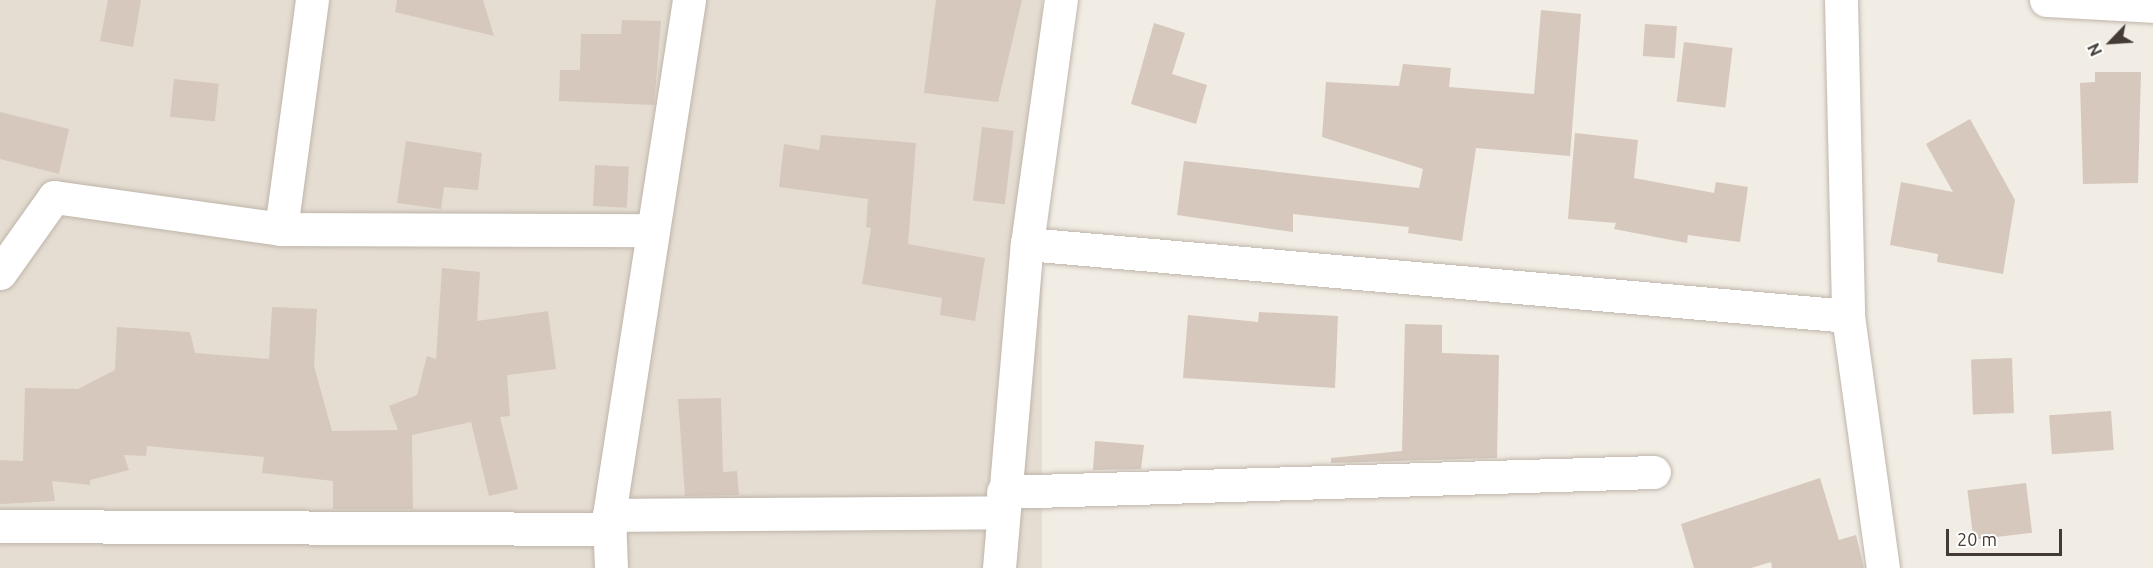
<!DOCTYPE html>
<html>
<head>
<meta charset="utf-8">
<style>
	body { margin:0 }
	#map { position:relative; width:2153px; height:568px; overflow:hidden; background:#f1ece4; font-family:Ubuntu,sans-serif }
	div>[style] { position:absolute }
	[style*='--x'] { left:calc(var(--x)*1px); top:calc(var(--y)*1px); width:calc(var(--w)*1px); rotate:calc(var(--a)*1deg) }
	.residential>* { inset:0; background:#e5ddd2; transform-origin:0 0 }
	.building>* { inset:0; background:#d6c8bd; transform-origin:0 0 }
	.roads { filter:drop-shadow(0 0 2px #bfb5aa) drop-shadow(0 0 2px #bfb5aa) }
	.minor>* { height:33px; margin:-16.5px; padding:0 16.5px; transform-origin:16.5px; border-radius:16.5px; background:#fff }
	span { translate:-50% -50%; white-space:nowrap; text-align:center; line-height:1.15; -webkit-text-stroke:4.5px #fff; paint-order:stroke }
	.north { position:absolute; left:2081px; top:12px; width:60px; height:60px; -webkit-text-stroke:4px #fff; paint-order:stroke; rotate:245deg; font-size:16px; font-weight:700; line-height:24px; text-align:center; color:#433b34 }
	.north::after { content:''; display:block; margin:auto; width:21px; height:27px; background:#433b34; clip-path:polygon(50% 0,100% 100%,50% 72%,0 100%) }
	.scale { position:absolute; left:1946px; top:529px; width:116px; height:27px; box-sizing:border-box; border:3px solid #433b34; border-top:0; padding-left:8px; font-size:18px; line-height:21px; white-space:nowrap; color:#433b34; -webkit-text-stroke:4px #fff; paint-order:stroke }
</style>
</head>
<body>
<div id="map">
	<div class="residential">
		<i style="left:0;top:0;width:1042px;height:568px"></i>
	</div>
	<div class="building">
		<i style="clip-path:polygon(108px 0,141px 0,133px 47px,100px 41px)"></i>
		<i style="clip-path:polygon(397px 0,483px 0,494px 36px,395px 12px)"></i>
		<i style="clip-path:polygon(936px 0,1022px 0,998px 102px,924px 93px)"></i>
		<i style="clip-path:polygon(1541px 10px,1581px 14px,1570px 156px,1476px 148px,1462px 241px,1408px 233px,1409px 227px,1293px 214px,1293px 232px,1177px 215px,1184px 161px,1419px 188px,1423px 169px,1322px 137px,1326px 82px,1399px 86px,1403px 64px,1451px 68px,1449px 87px,1534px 94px)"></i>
		<i style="clip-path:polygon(622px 20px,661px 21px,654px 105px,559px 101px,560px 70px,580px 70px,581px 34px,621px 34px)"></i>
		<i style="clip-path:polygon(1154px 23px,1185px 33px,1172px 74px,1207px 85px,1196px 124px,1131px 104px)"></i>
		<i style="left:1645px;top:24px;width:32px;height:32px;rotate:4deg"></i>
		<i style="left:1684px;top:42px;width:49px;height:60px;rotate:7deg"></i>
		<i style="clip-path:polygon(2095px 72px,2141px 72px,2138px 183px,2083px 184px,2080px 83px,2095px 82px)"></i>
		<i style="left:174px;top:79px;width:45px;height:38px;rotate:6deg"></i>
		<i style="clip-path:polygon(0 112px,69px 129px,59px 174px,0 159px)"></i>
		<i style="clip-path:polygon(1970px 119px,2015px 200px,2003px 274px,1937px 262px,1938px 254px,1890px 245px,1901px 182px,1953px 192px,1926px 144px)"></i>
		<i style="left:982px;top:127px;width:32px;height:74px;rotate:7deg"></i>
		<i style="clip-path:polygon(1575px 133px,1638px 140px,1634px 178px,1714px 193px,1716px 182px,1748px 187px,1740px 242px,1688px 235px,1687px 243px,1614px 229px,1616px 223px,1568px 219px)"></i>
		<i style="clip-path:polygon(821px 135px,916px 143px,908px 244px,985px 258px,975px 321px,940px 315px,942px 298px,862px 284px,871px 228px,866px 227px,868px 199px,779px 187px,784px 144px,819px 150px)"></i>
		<i style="clip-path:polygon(406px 141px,482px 153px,478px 190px,444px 187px,441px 209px,397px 203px)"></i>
		<i style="left:595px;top:165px;width:34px;height:41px;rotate:3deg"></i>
		<i style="clip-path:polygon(442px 268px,480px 272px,477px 321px,548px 311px,556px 369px,507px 375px,510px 416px,500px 417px,518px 489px,489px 496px,471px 422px,412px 435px,413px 509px,333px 509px,333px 481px,262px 473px,264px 457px,147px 446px,146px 456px,124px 455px,129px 470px,90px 480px,90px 485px,52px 481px,55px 501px,0 504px,0 460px,23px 461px,25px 388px,78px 389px,115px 370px,117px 327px,190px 332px,195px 353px,269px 359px,272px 307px,317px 309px,314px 366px,332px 431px,398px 430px,389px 406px,417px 395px,427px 356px,436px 359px)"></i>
		<i style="clip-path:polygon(1259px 312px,1338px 316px,1335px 388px,1183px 378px,1188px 315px,1258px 322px)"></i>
		<i style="clip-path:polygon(1405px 324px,1442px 325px,1442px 353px,1499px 355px,1497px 458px,1331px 463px,1331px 458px,1402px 451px)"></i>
		<i style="left:2012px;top:358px;width:55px;height:41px;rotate:88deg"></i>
		<i style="clip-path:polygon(721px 398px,723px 472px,737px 471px,739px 495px,685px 496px,678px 399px)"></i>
		<i style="left:2111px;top:411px;width:39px;height:62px;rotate:86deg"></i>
		<i style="clip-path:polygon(1095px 441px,1144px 445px,1141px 469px,1093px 470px)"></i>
		<i style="clip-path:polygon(1820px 478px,1839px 540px,1856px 535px,1864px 568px,1772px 568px,1771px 562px,1751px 568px,1694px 568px,1681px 524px)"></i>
		<i style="left:2026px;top:483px;width:50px;height:59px;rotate:83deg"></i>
	</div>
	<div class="roads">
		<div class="minor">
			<i style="--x:1841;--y:0;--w:316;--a:88.7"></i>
			<i style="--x:1848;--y:316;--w:254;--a:82.1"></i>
			<i style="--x:2046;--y:0;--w:107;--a:3.2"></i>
			<i style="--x:281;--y:229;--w:231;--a:-82.3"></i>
			<i style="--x:1027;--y:244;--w:824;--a:5.01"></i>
			<i style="--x:0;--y:273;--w:93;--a:-54.6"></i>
			<i style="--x:54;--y:197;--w:229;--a:8"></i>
			<i style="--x:281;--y:229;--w:371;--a:0.2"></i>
			<i style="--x:1003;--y:492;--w:651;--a:-1.76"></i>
			<i style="--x:609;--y:515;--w:392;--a:-0.4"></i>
			<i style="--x:0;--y:526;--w:610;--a:0.28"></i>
			<i style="--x:611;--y:568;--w:53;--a:-92.2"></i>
			<i style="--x:609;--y:515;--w:521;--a:-81.17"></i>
			<i style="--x:999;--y:568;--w:325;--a:-85.1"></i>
			<i style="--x:1027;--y:244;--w:246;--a:-82.1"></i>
		</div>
	</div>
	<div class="north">N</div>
	<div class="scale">20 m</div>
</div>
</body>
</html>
